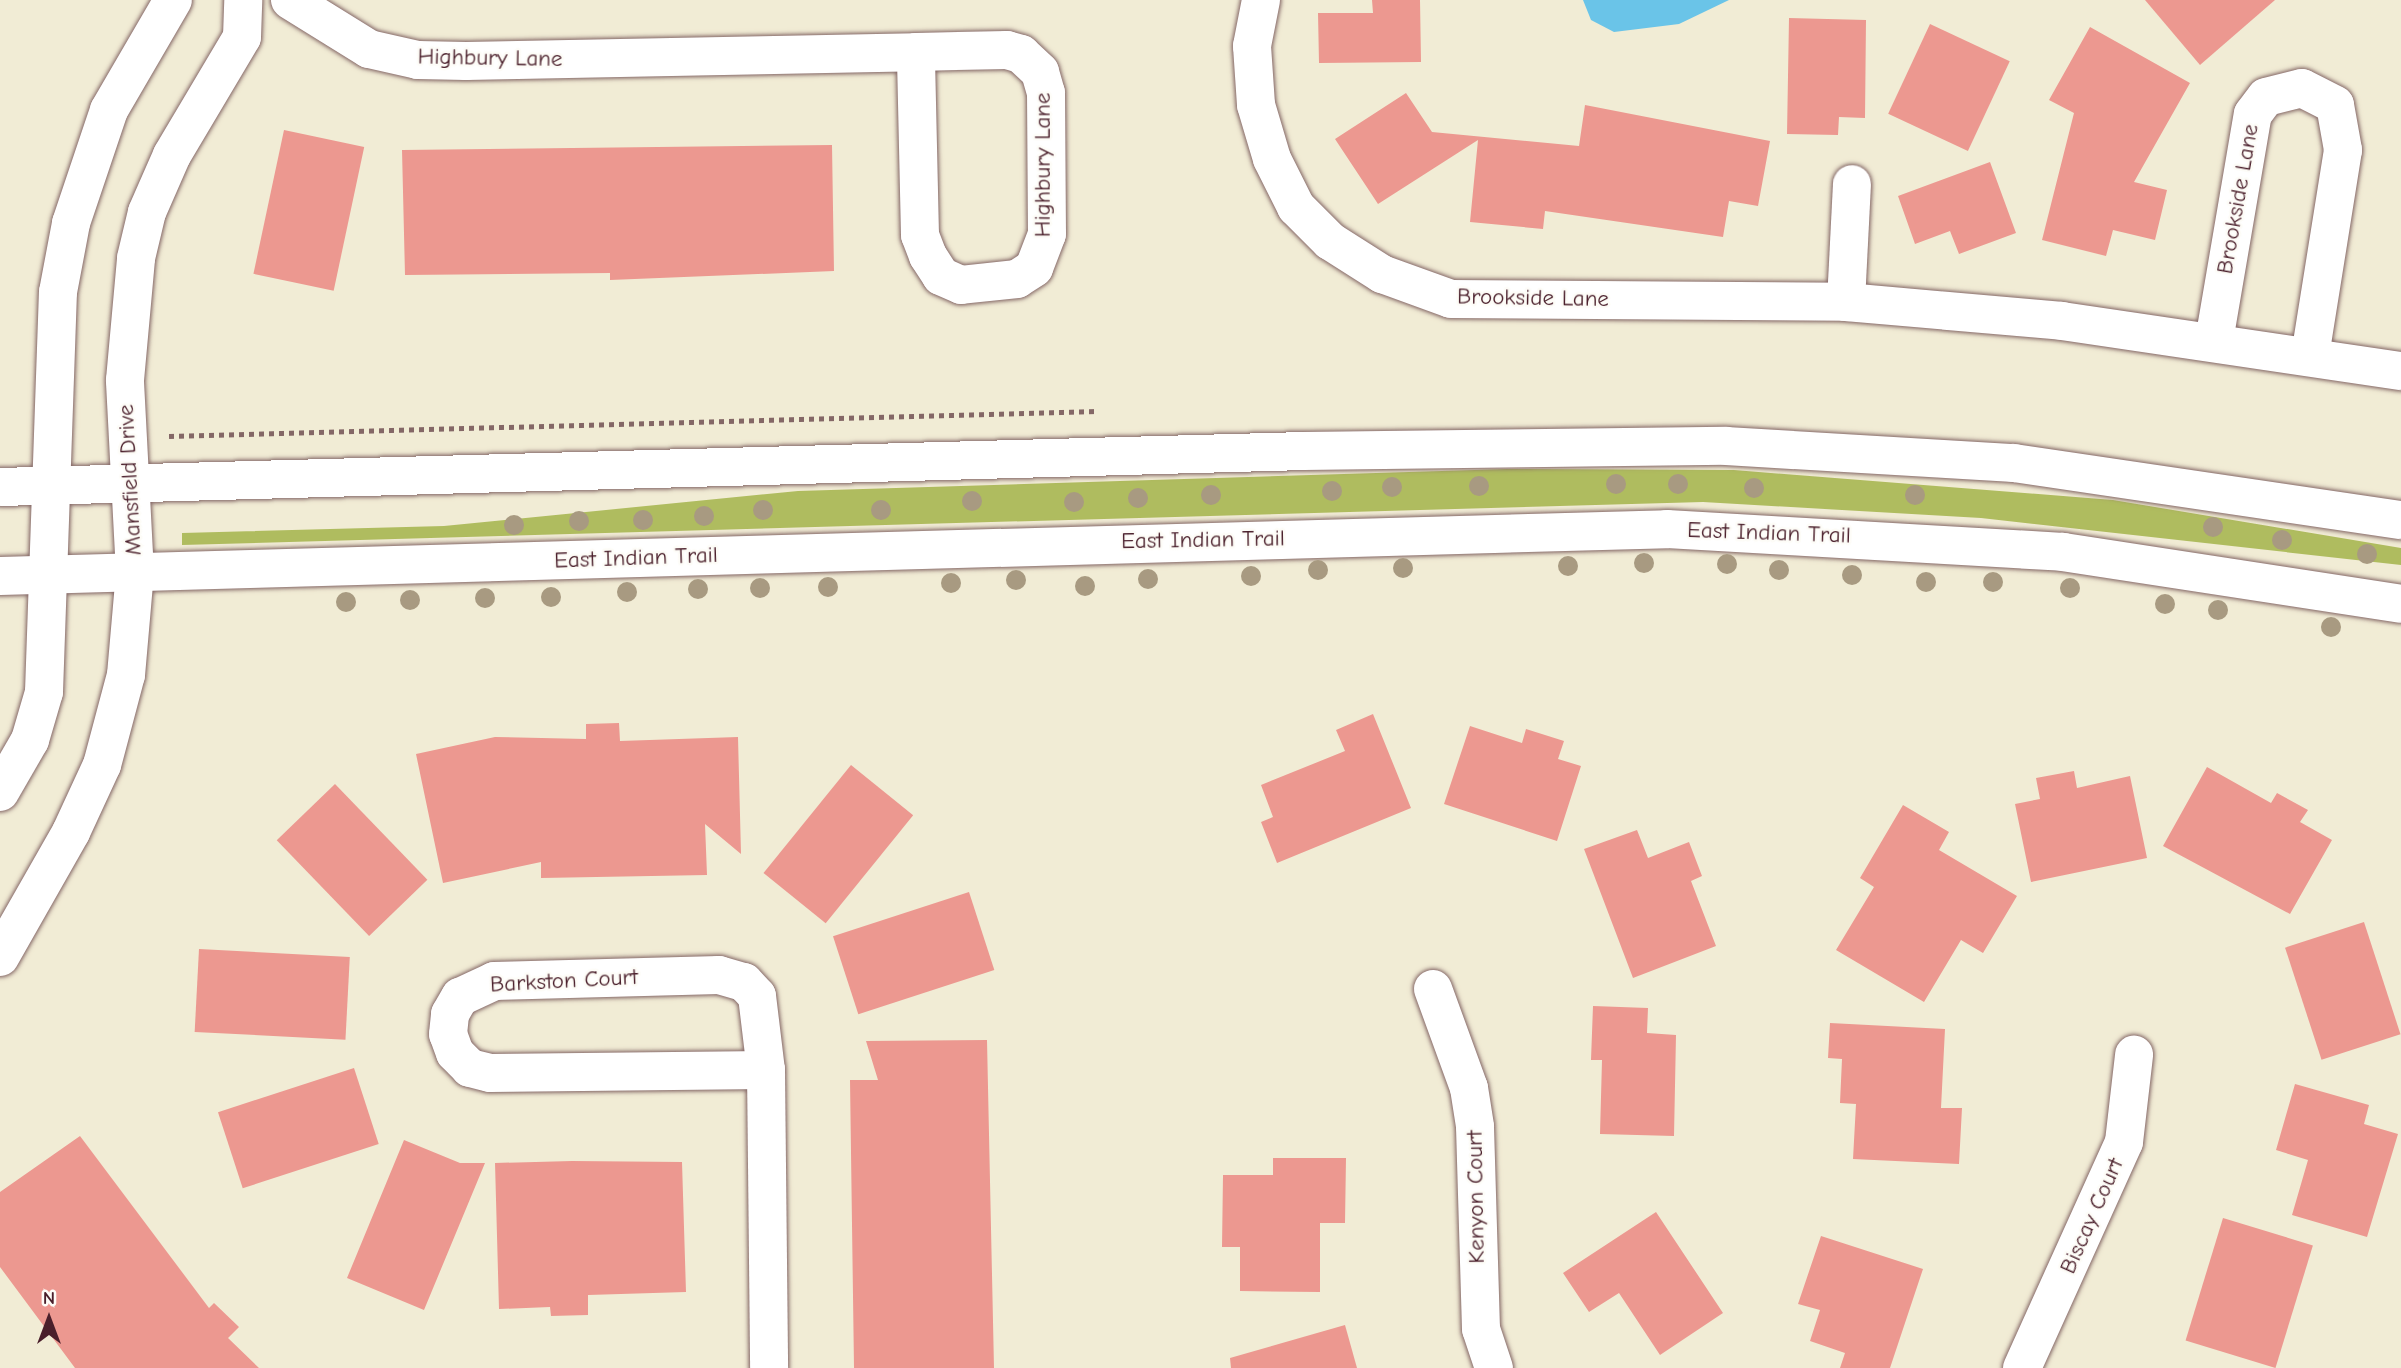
<!DOCTYPE html>
<html>
<head>
<meta charset="utf-8">
<style>
	body { margin:0 }
	#map { position:relative; width:2401px; height:1368px; overflow:hidden; background:#f1ecd5; font-family:"Comic Neue",sans-serif }
	div>[style] { position:absolute }
	[style*='--x'] { left:calc(var(--x)*1px); top:calc(var(--y)*1px); width:calc(var(--w)*1px); rotate:calc(var(--a)*1deg) }
	.green>* { inset:0; background:#afbc5f }
	.water>* { inset:0; background:#6ac4e8 }
	.building>* { inset:0; background:#ec9890; transform-origin:0 0 }
	.path>* { height:4.5px; margin-top:-2.25px; transform-origin:0; background:repeating-linear-gradient(90deg,#846766 0 5px,transparent 0 10px) }
	.roads { filter:drop-shadow(0 0 2px #846766) drop-shadow(0 0 2px #846766) }
	.minor>* { height:38px; margin:-19px; padding:0 19px; transform-origin:19px; border-radius:19px; background:#fff }
	.major>* { height:38px; margin:-19px; padding:0 19px; transform-origin:19px; border-radius:19px; background:#fff }
	.trees>* { width:20px; height:20px; margin:-10px; border-radius:50%; background:#a89a81 }
	span { translate:-50% -50%; white-space:nowrap; text-align:center; line-height:1.15; -webkit-text-stroke:5px #fdfcf7; paint-order:stroke }
	.street-label { font-size:23px; color:#4a1f2b }
	.north { position:absolute; left:14px; top:1284px; width:70px; height:70px; -webkit-text-stroke:5px #fdfcf7; paint-order:stroke; rotate:0deg; font-size:19px; font-weight:700; line-height:28px; text-align:center; color:#4a1f2b }
	.north::after { content:''; display:block; margin:auto; width:24px; height:32px; background:#4a1f2b; clip-path:polygon(50% 0,100% 100%,50% 72%,0 100%) }
</style>
</head>
<body>
<div id="map">
	<div class="green">
		<i style="clip-path:polygon(1507px 469px,1734px 470px,2113px 500px,2401px 548px,2401px 565px,1981px 518px,1703px 502px,182px 545px,182px 533px,444px 526px,798px 491px)"></i>
	</div>
	<div class="water">
		<i style="clip-path:polygon(1583px 0,1729px 0,1679px 24px,1614px 32px,1591px 20px)"></i>
	</div>
	<div class="building">
		<i style="clip-path:polygon(1372px 0,1420px 0,1421px 62px,1319px 63px,1318px 13px,1373px 13px)"></i>
		<i style="clip-path:polygon(2145px 0,2275px 0,2200px 65px)"></i>
		<i style="clip-path:polygon(1789px 18px,1866px 20px,1865px 118px,1839px 117px,1838px 135px,1787px 134px)"></i>
		<i style="left:1930px;top:24px;width:88px;height:99px;rotate:25deg"></i>
		<i style="clip-path:polygon(2090px 27px,2190px 83px,2134px 182px,2167px 190px,2155px 240px,2113px 230px,2106px 256px,2042px 240px,2074px 113px,2049px 100px)"></i>
		<i style="clip-path:polygon(1406px 93px,1432px 132px,1579px 146px,1585px 105px,1770px 141px,1758px 206px,1729px 201px,1723px 237px,1545px 211px,1543px 229px,1470px 222px,1478px 140px,1378px 204px,1335px 139px)"></i>
		<i style="left:284px;top:130px;width:82px;height:147px;rotate:12deg"></i>
		<i style="clip-path:polygon(832px 145px,834px 271px,610px 280px,610px 273px,405px 275px,402px 150px)"></i>
		<i style="clip-path:polygon(1990px 162px,2016px 233px,1959px 254px,1950px 231px,1915px 244px,1898px 196px)"></i>
		<i style="clip-path:polygon(1373px 714px,1411px 808px,1277px 863px,1261px 822px,1273px 817px,1261px 785px,1345px 751px,1336px 730px)"></i>
		<i style="clip-path:polygon(619px 723px,620px 741px,738px 737px,741px 854px,705px 824px,707px 875px,541px 878px,541px 862px,443px 883px,416px 754px,495px 737px,586px 739px,586px 724px)"></i>
		<i style="clip-path:polygon(1470px 726px,1522px 743px,1526px 729px,1564px 741px,1558px 759px,1581px 766px,1557px 841px,1444px 804px)"></i>
		<i style="left:851px;top:765px;width:80px;height:139px;rotate:39deg"></i>
		<i style="clip-path:polygon(2207px 767px,2271px 803px,2277px 793px,2308px 810px,2300px 822px,2332px 840px,2290px 914px,2163px 846px)"></i>
		<i style="clip-path:polygon(2074px 771px,2077px 788px,2130px 776px,2147px 858px,2031px 882px,2015px 804px,2040px 799px,2036px 778px)"></i>
		<i style="left:335px;top:784px;width:133px;height:81px;rotate:46deg"></i>
		<i style="clip-path:polygon(1903px 805px,1949px 832px,1939px 850px,2017px 896px,1983px 953px,1961px 940px,1924px 1002px,1836px 950px,1874px 887px,1860px 878px)"></i>
		<i style="clip-path:polygon(1637px 830px,1648px 858px,1689px 842px,1702px 876px,1691px 881px,1716px 946px,1633px 978px,1584px 849px)"></i>
		<i style="left:969px;top:892px;width:82px;height:143px;rotate:72deg"></i>
		<i style="left:2364px;top:922px;width:118px;height:83px;rotate:72deg"></i>
		<i style="left:199px;top:949px;width:151px;height:83px;rotate:3deg"></i>
		<i style="clip-path:polygon(1593px 1006px,1648px 1008px,1647px 1033px,1676px 1035px,1674px 1136px,1600px 1134px,1602px 1060px,1591px 1060px)"></i>
		<i style="clip-path:polygon(1830px 1023px,1945px 1029px,1941px 1108px,1962px 1108px,1959px 1164px,1853px 1159px,1856px 1104px,1840px 1103px,1842px 1059px,1828px 1058px)"></i>
		<i style="clip-path:polygon(987px 1040px,994px 1368px,854px 1368px,850px 1080px,878px 1080px,866px 1041px)"></i>
		<i style="left:354px;top:1068px;width:80px;height:143px;rotate:72deg"></i>
		<i style="clip-path:polygon(2295px 1084px,2369px 1105px,2364px 1124px,2398px 1134px,2367px 1237px,2292px 1215px,2308px 1160px,2276px 1150px)"></i>
		<i style="clip-path:polygon(80px 1136px,209px 1308px,214px 1303px,239px 1327px,228px 1338px,259px 1368px,75px 1368px,0 1267px,0 1192px)"></i>
		<i style="clip-path:polygon(404px 1140px,460px 1163px,485px 1163px,424px 1310px,347px 1278px)"></i>
		<i style="clip-path:polygon(1273px 1158px,1346px 1158px,1345px 1223px,1320px 1223px,1320px 1292px,1240px 1291px,1240px 1247px,1222px 1247px,1223px 1175px,1273px 1175px)"></i>
		<i style="clip-path:polygon(572px 1161px,682px 1162px,686px 1292px,588px 1295px,588px 1315px,551px 1316px,550px 1307px,499px 1309px,495px 1163px)"></i>
		<i style="clip-path:polygon(1656px 1212px,1723px 1313px,1660px 1355px,1619px 1293px,1589px 1312px,1563px 1273px)"></i>
		<i style="left:2223px;top:1218px;width:94px;height:128px;rotate:17deg"></i>
		<i style="clip-path:polygon(1821px 1236px,1923px 1269px,1890px 1368px,1840px 1368px,1845px 1353px,1810px 1341px,1820px 1310px,1798px 1304px)"></i>
		<i style="clip-path:polygon(1345px 1325px,1357px 1368px,1231px 1368px,1230px 1358px)"></i>
	</div>
	<div class="path">
		<i style="--x:169;--y:436;--w:929;--a:-1.54"></i>
	</div>
	<div class="roads">
		<div class="minor">
			<i style="--x:290;--y:0;--w:93;--a:31.8"></i>
			<i style="--x:369;--y:49;--w:50;--a:12.7"></i>
			<i style="--x:418;--y:60;--w:48;--a:1.2"></i>
			<i style="--x:466;--y:61;--w:450;--a:-1.1"></i>
			<i style="--x:916;--y:52;--w:91;--a:-1.3"></i>
			<i style="--x:1007;--y:50;--w:15;--a:16"></i>
			<i style="--x:1021;--y:54;--w:26;--a:43"></i>
			<i style="--x:1040;--y:72;--w:22;--a:74"></i>
			<i style="--x:1046;--y:93;--w:141;--a:89.6"></i>
			<i style="--x:1047;--y:234;--w:36;--a:111"></i>
			<i style="--x:1034;--y:268;--w:20;--a:147"></i>
			<i style="--x:1017;--y:279;--w:56;--a:173.9"></i>
			<i style="--x:961;--y:285;--w:22;--a:-156"></i>
			<i style="--x:941;--y:276;--w:24;--a:-123"></i>
			<i style="--x:928;--y:256;--w:22;--a:-111"></i>
			<i style="--x:920;--y:235;--w:183;--a:-91.3"></i>
			<i style="--x:1261;--y:0;--w:47;--a:101.1"></i>
			<i style="--x:1252;--y:46;--w:59;--a:86.1"></i>
			<i style="--x:1256;--y:105;--w:56;--a:73.5"></i>
			<i style="--x:1272;--y:159;--w:54;--a:63.4"></i>
			<i style="--x:1296;--y:207;--w:48;--a:45"></i>
			<i style="--x:1330;--y:241;--w:62;--a:32.4"></i>
			<i style="--x:1382;--y:274;--w:73;--a:19.9"></i>
			<i style="--x:1451;--y:299;--w:395;--a:0.4"></i>
			<i style="--x:1846;--y:302;--w:217;--a:5"></i>
			<i style="--x:2062;--y:321;--w:343;--a:8.4"></i>
			<i style="--x:1846;--y:302;--w:118;--a:-87.1"></i>
			<i style="--x:2214;--y:341;--w:230;--a:-80.3"></i>
			<i style="--x:2253;--y:114;--w:21;--a:-53"></i>
			<i style="--x:2266;--y:97;--w:37;--a:-14"></i>
			<i style="--x:2302;--y:88;--w:37;--a:27"></i>
			<i style="--x:2335;--y:105;--w:46;--a:79.9"></i>
			<i style="--x:2343;--y:150;--w:209;--a:99.1"></i>
			<i style="--x:0;--y:792;--w:60;--a:-60"></i>
			<i style="--x:30;--y:740;--w:50;--a:-73.7"></i>
			<i style="--x:44;--y:692;--w:400;--a:-88"></i>
			<i style="--x:58;--y:292;--w:70;--a:-79.3"></i>
			<i style="--x:71;--y:223;--w:119;--a:-71.4"></i>
			<i style="--x:109;--y:110;--w:127;--a:-59.8"></i>
			<i style="--x:0;--y:957;--w:144;--a:-60.4"></i>
			<i style="--x:71;--y:832;--w:74;--a:-65.2"></i>
			<i style="--x:102;--y:765;--w:93;--a:-75.1"></i>
			<i style="--x:126;--y:675;--w:102;--a:-85"></i>
			<i style="--x:135;--y:573;--w:193;--a:-93"></i>
			<i style="--x:125;--y:380;--w:122;--a:-84.8"></i>
			<i style="--x:136;--y:258;--w:47;--a:-76.6"></i>
			<i style="--x:147;--y:212;--w:62;--a:-66.3"></i>
			<i style="--x:172;--y:155;--w:137;--a:-59.3"></i>
			<i style="--x:242;--y:37;--w:37;--a:-88"></i>
			<i style="--x:1433;--y:989;--w:105;--a:70"></i>
			<i style="--x:1469;--y:1088;--w:39;--a:81"></i>
			<i style="--x:1475;--y:1127;--w:202;--a:88.3"></i>
			<i style="--x:1481;--y:1329;--w:41;--a:71.6"></i>
			<i style="--x:766;--y:1070;--w:276;--a:179.4"></i>
			<i style="--x:490;--y:1073;--w:21;--a:-166"></i>
			<i style="--x:470;--y:1068;--w:21;--a:-135"></i>
			<i style="--x:455;--y:1053;--w:20;--a:-110"></i>
			<i style="--x:448;--y:1034;--w:20;--a:-84"></i>
			<i style="--x:450;--y:1014;--w:20;--a:-60"></i>
			<i style="--x:460;--y:997;--w:38;--a:-25"></i>
			<i style="--x:494;--y:981;--w:225;--a:-1.5"></i>
			<i style="--x:719;--y:975;--w:26;--a:16"></i>
			<i style="--x:744;--y:982;--w:19;--a:47"></i>
			<i style="--x:757;--y:996;--w:75;--a:83.1"></i>
			<i style="--x:766;--y:1070;--w:298;--a:89.4"></i>
			<i style="--x:2022;--y:1368;--w:248;--a:-65.7"></i>
			<i style="--x:2124;--y:1142;--w:88;--a:-83.4"></i>
		</div>
		<div class="major">
			<i style="--x:0;--y:487;--w:1303;--a:-1.58"></i>
			<i style="--x:1303;--y:451;--w:423;--a:-0.7"></i>
			<i style="--x:1726;--y:446;--w:289;--a:3.4"></i>
			<i style="--x:2014;--y:463;--w:391;--a:8.4"></i>
			<i style="--x:0;--y:576;--w:1668;--a:-1.61"></i>
			<i style="--x:1667;--y:529;--w:397;--a:3.3"></i>
			<i style="--x:2063;--y:552;--w:342;--a:8.7"></i>
		</div>
	</div>
	<div class="trees">
		<i style="left:1616px;top:484px"></i>
		<i style="left:1678px;top:484px"></i>
		<i style="left:1479px;top:486px"></i>
		<i style="left:1392px;top:487px"></i>
		<i style="left:1754px;top:488px"></i>
		<i style="left:1332px;top:491px"></i>
		<i style="left:1211px;top:495px"></i>
		<i style="left:1915px;top:495px"></i>
		<i style="left:1138px;top:498px"></i>
		<i style="left:972px;top:501px"></i>
		<i style="left:1074px;top:502px"></i>
		<i style="left:763px;top:510px"></i>
		<i style="left:881px;top:510px"></i>
		<i style="left:704px;top:516px"></i>
		<i style="left:643px;top:520px"></i>
		<i style="left:579px;top:521px"></i>
		<i style="left:514px;top:525px"></i>
		<i style="left:2213px;top:527px"></i>
		<i style="left:2282px;top:540px"></i>
		<i style="left:2367px;top:554px"></i>
		<i style="left:1644px;top:563px"></i>
		<i style="left:1727px;top:564px"></i>
		<i style="left:1568px;top:566px"></i>
		<i style="left:1403px;top:568px"></i>
		<i style="left:1318px;top:570px"></i>
		<i style="left:1779px;top:570px"></i>
		<i style="left:1852px;top:575px"></i>
		<i style="left:1251px;top:576px"></i>
		<i style="left:1148px;top:579px"></i>
		<i style="left:1016px;top:580px"></i>
		<i style="left:1926px;top:582px"></i>
		<i style="left:1993px;top:582px"></i>
		<i style="left:951px;top:583px"></i>
		<i style="left:1085px;top:586px"></i>
		<i style="left:828px;top:587px"></i>
		<i style="left:760px;top:588px"></i>
		<i style="left:2070px;top:588px"></i>
		<i style="left:698px;top:589px"></i>
		<i style="left:627px;top:592px"></i>
		<i style="left:551px;top:597px"></i>
		<i style="left:485px;top:598px"></i>
		<i style="left:410px;top:600px"></i>
		<i style="left:346px;top:602px"></i>
		<i style="left:2165px;top:604px"></i>
		<i style="left:2218px;top:610px"></i>
		<i style="left:2331px;top:627px"></i>
	</div>
	<div class="street-label">
		<span style="left:490px;top:58px;rotate:1deg">Highbury Lane</span>
		<span style="left:1043px;top:165px;rotate:-90deg">Highbury Lane</span>
		<span style="left:2238px;top:199px;rotate:-80deg">Brookside Lane</span>
		<span style="left:1533px;top:298px;rotate:1deg">Brookside Lane</span>
		<span style="left:130px;top:480px;rotate:-93deg">Mansfield Drive</span>
		<span style="left:1769px;top:533px;rotate:2deg">East Indian Trail</span>
		<span style="left:1203px;top:540px;rotate:-1deg">East Indian Trail</span>
		<span style="left:636px;top:558px;rotate:-2deg">East Indian Trail</span>
		<span style="left:564px;top:981px;rotate:-3deg">Barkston Court</span>
		<span style="left:1476px;top:1197px;rotate:-91deg">Kenyon Court</span>
		<span style="left:2092px;top:1216px;rotate:-66deg">Biscay Court</span>
	</div>
	<div class="north">N</div>
</div>
</body>
</html>
